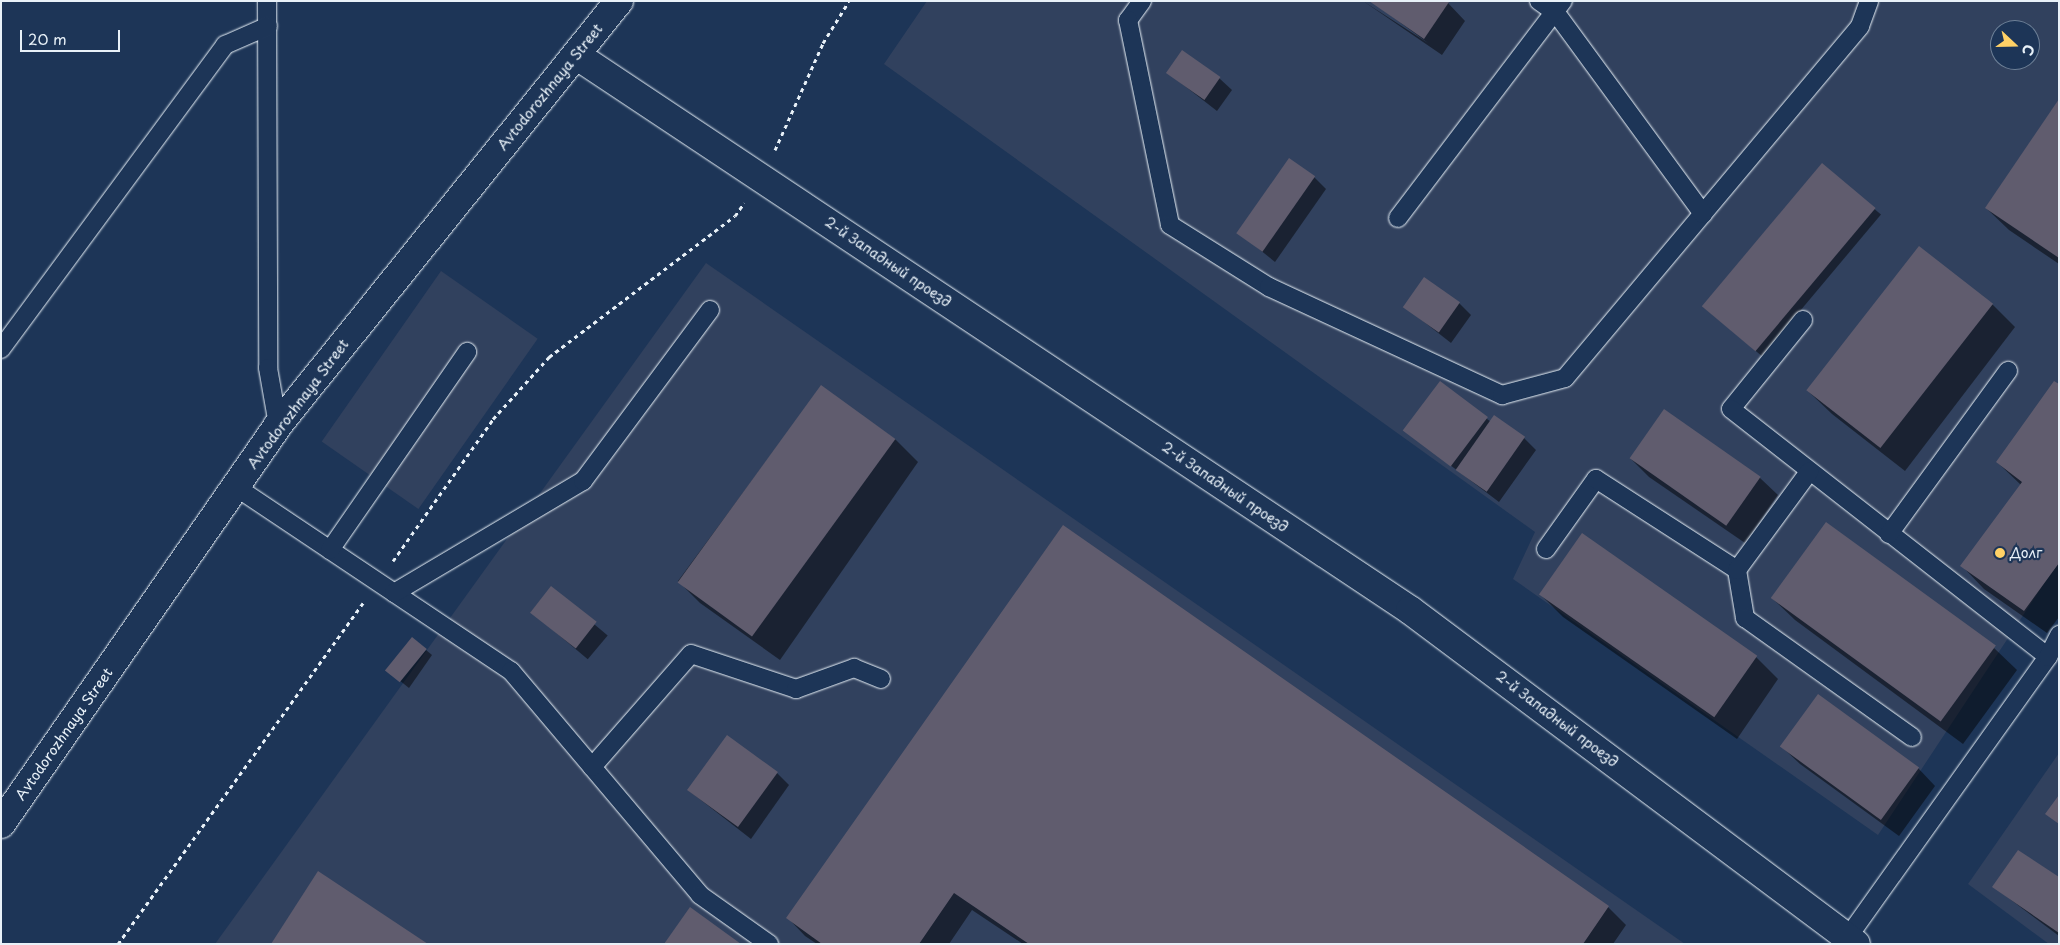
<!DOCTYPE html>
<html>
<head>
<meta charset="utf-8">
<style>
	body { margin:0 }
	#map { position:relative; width:2060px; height:945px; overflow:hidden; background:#1d3557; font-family:"Playpen Sans",sans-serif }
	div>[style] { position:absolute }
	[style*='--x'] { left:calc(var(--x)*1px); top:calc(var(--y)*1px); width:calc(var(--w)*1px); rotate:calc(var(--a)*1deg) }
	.built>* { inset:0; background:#31415e; transform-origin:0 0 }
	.shadow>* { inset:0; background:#0007; transform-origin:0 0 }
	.building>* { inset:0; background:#605c6e; transform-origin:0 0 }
	.path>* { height:3px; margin-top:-1.5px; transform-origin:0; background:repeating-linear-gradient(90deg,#e8f1f8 0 4px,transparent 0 8px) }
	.roads { filter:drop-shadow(0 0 1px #e8f1f8) drop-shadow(0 0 1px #e8f1f8) }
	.lane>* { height:18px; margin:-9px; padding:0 9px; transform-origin:9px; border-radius:9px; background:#1d3557 }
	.street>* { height:28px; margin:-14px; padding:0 14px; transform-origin:14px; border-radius:14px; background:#1d3557 }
	.dots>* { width:14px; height:14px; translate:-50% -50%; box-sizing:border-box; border:2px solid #1d3557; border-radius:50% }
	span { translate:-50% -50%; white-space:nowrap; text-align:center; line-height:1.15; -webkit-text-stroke:4.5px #1d3557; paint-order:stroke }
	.street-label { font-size:14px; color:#e8f1f8 }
	.poi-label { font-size:14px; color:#e8f1f8 }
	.left { translate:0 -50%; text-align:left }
	.frame { position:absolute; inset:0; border:2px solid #e8f1f8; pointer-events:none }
	.north { position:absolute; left:1990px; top:20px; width:50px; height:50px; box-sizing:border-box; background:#1d3557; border:1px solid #6e8097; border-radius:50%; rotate:111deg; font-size:14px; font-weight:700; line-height:20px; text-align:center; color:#e8f1f8 }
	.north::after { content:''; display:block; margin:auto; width:18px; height:22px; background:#ffd166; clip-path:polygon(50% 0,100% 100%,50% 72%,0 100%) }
	.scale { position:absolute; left:20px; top:30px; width:100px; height:22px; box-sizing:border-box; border:2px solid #e8f1f8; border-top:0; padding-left:6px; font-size:15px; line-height:18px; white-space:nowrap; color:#e8f1f8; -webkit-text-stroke:4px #1d3557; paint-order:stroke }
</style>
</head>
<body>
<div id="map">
	<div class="built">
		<i style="clip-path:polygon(evenodd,927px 1px,2059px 1px,2059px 561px,1878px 835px,1513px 579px,1535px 532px,884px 64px,927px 1px,2000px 30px,2030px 30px,2030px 60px,2000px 60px,2000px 30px)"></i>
		<i style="clip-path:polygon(706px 263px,1685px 944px,215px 944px)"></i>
		<i style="left:441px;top:271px;width:118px;height:208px;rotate:35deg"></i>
		<i style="clip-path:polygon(2059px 753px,2059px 944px,2049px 944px,1968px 884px)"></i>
	</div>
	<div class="shadow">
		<i style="clip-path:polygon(1363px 1px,1428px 43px,1371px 1px,1448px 3px,1465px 21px,1442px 55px)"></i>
		<i style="clip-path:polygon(1168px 73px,1219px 78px,1232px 90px,1217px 111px)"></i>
		<i style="clip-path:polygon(2059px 102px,2059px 264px,2009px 230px,1986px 208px)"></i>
		<i style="left:1822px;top:165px;width:77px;height:185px;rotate:40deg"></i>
		<i style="clip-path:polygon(1314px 177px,1326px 189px,1275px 262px,1238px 232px)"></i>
		<i style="clip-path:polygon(1919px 248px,1993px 305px,2015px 327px,1905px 471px,1832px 414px,1809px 392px)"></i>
		<i style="clip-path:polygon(1459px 303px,1471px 315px,1451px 343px,1405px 307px)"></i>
		<i style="clip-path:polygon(1440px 383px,1491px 422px,1524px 438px,1536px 450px,1499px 502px,1405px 431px)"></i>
		<i style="clip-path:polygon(2059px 386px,2059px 617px,2047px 633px,1984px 589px,1962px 566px,2021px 485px,1997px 462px)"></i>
		<i style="clip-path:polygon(821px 387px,896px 440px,918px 462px,780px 660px,700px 603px,678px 581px)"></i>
		<i style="clip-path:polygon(1631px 459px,1760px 478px,1778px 495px,1745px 543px,1649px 477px)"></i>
		<i style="clip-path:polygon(1063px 526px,1608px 907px,1626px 925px,1613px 944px,1023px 944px,972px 910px,949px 944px,817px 944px,805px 936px,788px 918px)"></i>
		<i style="left:551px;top:588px;width:74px;height:31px;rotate:40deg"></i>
		<i style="clip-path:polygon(1540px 594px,1756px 657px,1778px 679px,1737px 739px,1563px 617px)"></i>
		<i style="clip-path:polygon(1772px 598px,1994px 648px,2017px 670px,1963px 744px,1795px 620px)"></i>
		<i style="clip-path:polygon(426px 650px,432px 655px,409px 688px,389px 672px)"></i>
		<i style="clip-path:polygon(1782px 747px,1918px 768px,1935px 786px,1899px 836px,1800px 764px)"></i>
		<i style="clip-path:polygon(777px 773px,789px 785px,751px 839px,688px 790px)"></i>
		<i style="clip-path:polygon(2059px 879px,2059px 936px,1994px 887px)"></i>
	</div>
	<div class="building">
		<i style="clip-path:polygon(1369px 1px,1447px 1px,1449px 2px,1424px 39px)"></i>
		<i style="left:1182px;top:50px;width:47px;height:28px;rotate:35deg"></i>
		<i style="clip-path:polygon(2059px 99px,2059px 258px,1985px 208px)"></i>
		<i style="left:1289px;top:158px;width:32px;height:92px;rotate:35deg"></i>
		<i style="left:1822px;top:163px;width:70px;height:187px;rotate:40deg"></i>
		<i style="left:1919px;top:246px;width:94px;height:183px;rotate:38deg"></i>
		<i style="left:1424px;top:277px;width:44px;height:37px;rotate:35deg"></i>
		<i style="left:1440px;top:381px;width:60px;height:62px;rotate:37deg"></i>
		<i style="clip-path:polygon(2054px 381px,2059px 384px,2059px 563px,2024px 611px,1960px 566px,2022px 482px,1996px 462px)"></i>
		<i style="left:821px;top:385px;width:92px;height:244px;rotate:36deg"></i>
		<i style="left:1664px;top:409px;width:118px;height:60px;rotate:35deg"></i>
		<i style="left:1494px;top:415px;width:38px;height:67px;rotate:35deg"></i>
		<i style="left:1826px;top:522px;width:210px;height:94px;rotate:36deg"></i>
		<i style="clip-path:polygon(1063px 525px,1609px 906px,1583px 944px,1029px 944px,954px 893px,919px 944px,822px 944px,786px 918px)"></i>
		<i style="left:1582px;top:533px;width:214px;height:75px;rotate:35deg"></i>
		<i style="left:551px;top:586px;width:58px;height:34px;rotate:38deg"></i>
		<i style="left:412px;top:637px;width:19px;height:43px;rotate:39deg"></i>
		<i style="left:1818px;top:694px;width:125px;height:65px;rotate:36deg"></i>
		<i style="left:727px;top:735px;width:63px;height:68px;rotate:36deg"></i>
		<i style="clip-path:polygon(2059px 795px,2059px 824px,2045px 814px)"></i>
		<i style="clip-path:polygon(2018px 850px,2059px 877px,2059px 933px,1992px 887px)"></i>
		<i style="clip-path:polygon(318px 871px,428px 944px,271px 944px)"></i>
		<i style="clip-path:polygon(690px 907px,741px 944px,664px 944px)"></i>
	</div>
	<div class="path">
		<i style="--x:775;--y:150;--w:117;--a:-65.8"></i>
		<i style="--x:823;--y:43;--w:49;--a:-58.2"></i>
		<i style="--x:393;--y:561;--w:174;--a:-54.8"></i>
		<i style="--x:493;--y:419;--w:84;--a:-47.9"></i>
		<i style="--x:549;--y:357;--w:233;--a:-37.2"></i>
		<i style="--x:735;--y:216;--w:16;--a:-55"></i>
		<i style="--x:118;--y:944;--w:420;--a:-54.3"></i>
	</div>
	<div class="roads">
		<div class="lane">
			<i style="--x:267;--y:1;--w:367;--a:89.8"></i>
			<i style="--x:268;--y:368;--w:58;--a:80"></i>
			<i style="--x:1142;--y:1;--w:24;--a:126"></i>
			<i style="--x:1128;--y:20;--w:209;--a:78.4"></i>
			<i style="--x:1170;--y:225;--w:117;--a:32.1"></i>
			<i style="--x:1269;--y:287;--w:257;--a:24.9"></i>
			<i style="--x:1502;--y:395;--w:65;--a:-15.1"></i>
			<i style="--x:1565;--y:378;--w:459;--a:-50"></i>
			<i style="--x:1860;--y:26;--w:27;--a:-70"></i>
			<i style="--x:1539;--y:1;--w:21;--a:35"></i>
			<i style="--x:1556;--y:13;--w:249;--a:53.8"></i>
			<i style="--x:1398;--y:218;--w:273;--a:-52.8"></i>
			<i style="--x:1803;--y:320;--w:114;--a:129"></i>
			<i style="--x:1731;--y:409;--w:402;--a:38"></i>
			<i style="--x:1;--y:349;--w:378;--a:-53.6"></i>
			<i style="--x:225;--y:45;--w:47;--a:-23.8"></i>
			<i style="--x:236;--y:487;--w:331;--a:33.8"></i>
			<i style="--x:511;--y:671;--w:293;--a:49.8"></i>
			<i style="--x:700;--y:895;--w:85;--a:35.4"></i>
			<i style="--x:1889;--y:534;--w:202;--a:-53.9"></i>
			<i style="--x:1546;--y:549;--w:86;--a:-54.5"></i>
			<i style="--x:1596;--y:479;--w:168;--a:32.8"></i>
			<i style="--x:1737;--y:570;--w:49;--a:80.5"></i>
			<i style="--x:1745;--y:618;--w:205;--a:35.5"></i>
			<i style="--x:330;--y:550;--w:241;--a:-55.3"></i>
			<i style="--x:1737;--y:570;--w:122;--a:-53.7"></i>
			<i style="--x:394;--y:593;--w:220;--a:-30.7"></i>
			<i style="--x:583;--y:481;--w:213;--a:-53.4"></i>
			<i style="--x:592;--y:767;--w:150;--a:-48.8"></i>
			<i style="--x:691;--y:654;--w:111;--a:18.4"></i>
			<i style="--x:796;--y:689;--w:62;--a:-19.9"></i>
			<i style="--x:854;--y:668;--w:29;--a:22"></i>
			<i style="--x:1848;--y:937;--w:344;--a:-54.5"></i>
			<i style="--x:2048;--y:657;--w:25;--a:-63"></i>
		</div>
		<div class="street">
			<i style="--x:576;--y:55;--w:1002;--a:33.64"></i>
			<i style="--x:1410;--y:610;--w:557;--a:36.83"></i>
			<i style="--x:1;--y:824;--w:486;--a:-55.2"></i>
			<i style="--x:278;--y:425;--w:544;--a:-51.19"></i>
		</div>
	</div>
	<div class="dots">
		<i style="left:2000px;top:553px;background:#ffd166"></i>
	</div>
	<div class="street-label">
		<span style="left:550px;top:87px;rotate:-51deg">Avtodorozhnaya Street</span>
		<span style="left:888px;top:262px;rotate:34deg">2-й Западный проезд</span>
		<span style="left:298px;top:404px;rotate:-53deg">Avtodorozhnaya Street</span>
		<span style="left:1225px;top:487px;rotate:34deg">2-й Западный проезд</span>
		<span style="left:1557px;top:719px;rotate:37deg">2-й Западный проезд</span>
		<span style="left:64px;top:734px;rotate:-55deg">Avtodorozhnaya Street</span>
	</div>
	<div class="poi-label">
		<span class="left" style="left:2010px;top:553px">Долг</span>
	</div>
	<div class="frame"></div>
	<div class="north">С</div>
	<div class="scale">20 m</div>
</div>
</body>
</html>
